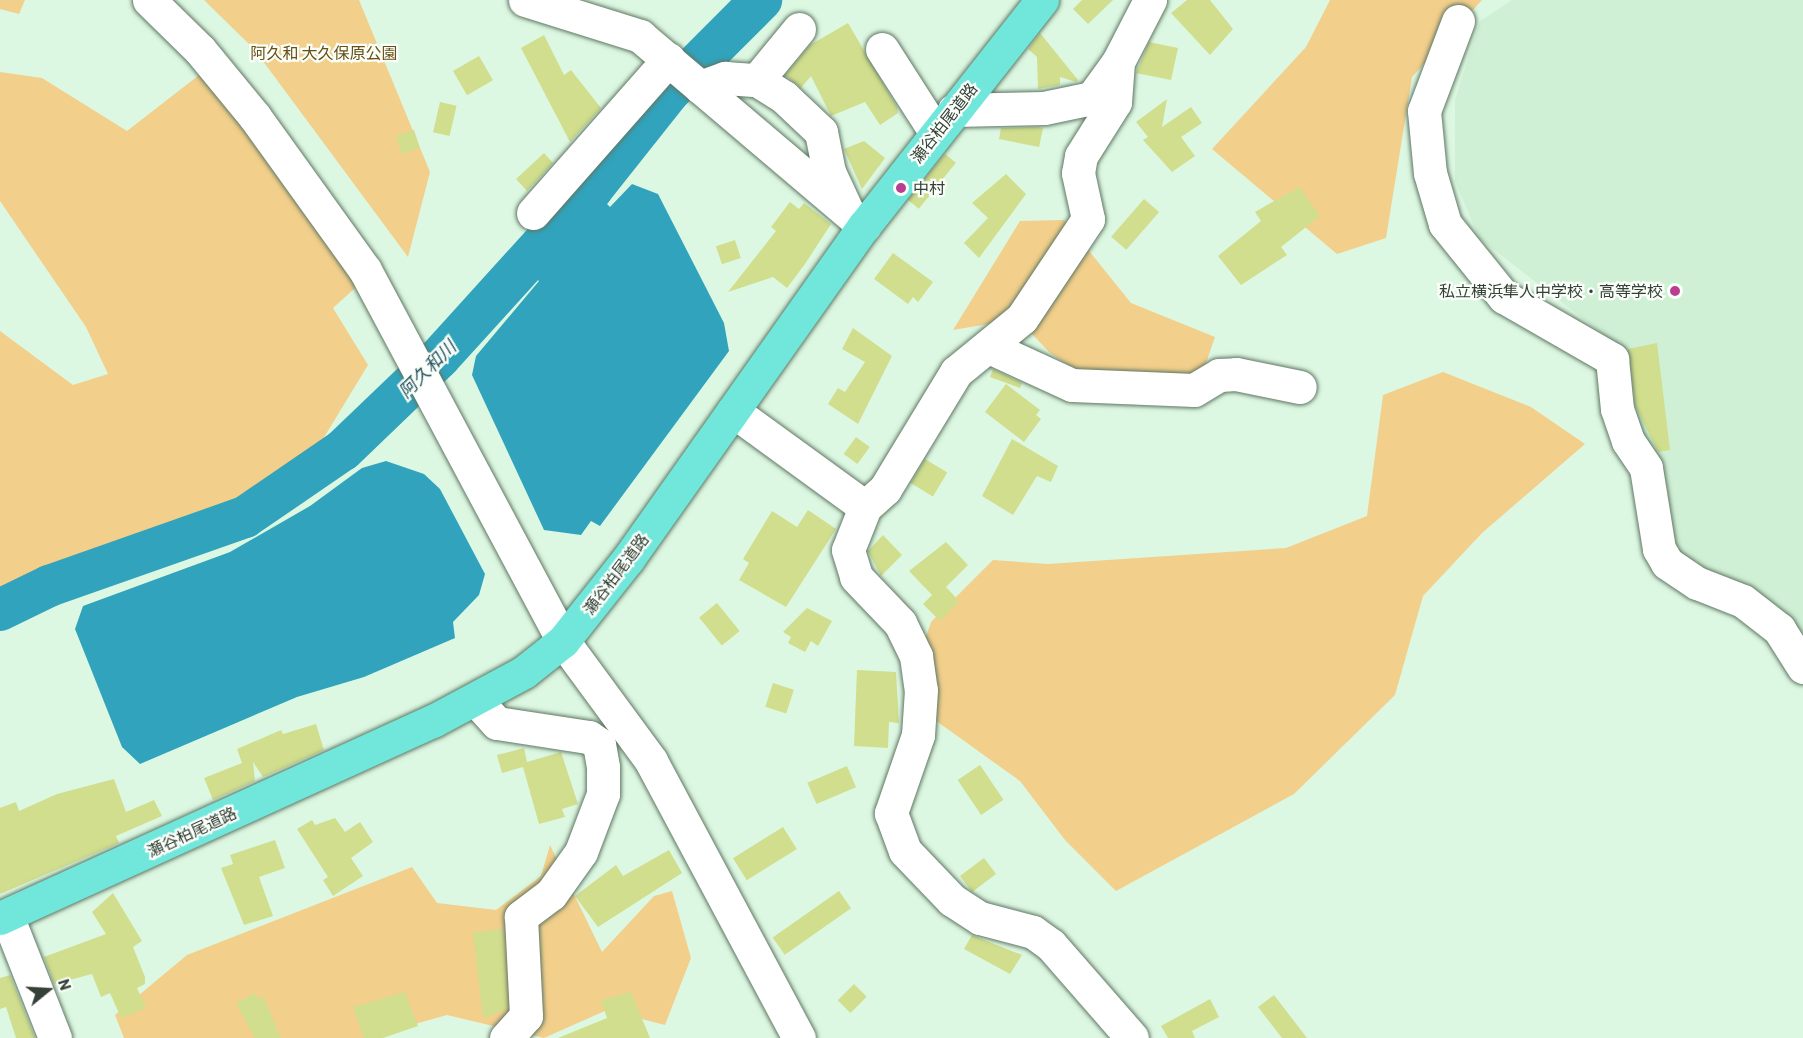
<!DOCTYPE html>
<html>
<head>
<meta charset="utf-8">
<style>
	body { margin:0 }
	#map { position:relative; width:1803px; height:1038px; overflow:hidden; background:#ddf8e2; font-family:Barlow,"Noto Sans JP",sans-serif }
	div>[style] { position:absolute }
	[style*='--x'] { left:calc(var(--x)*1px); top:calc(var(--y)*1px); width:calc(var(--w)*1px); rotate:calc(var(--a)*1deg) }
	.built>* { inset:0; background:#cff0d4 }
	.green>* { inset:0; background:#f2cf8b }
	.water>* { inset:0; background:#31a3bd }
	.river>* { height:42px; margin:-21px; padding:0 21px; transform-origin:21px; border-radius:21px; background:#31a3bd }
	.building>* { inset:0; background:#d0de8d; transform-origin:0 0 }
	.roads { filter:drop-shadow(0 0 2px #5f7763) drop-shadow(0 0 2px #5f7763) }
	.minor>* { height:33px; margin:-16.5px; padding:0 16.5px; transform-origin:16.5px; border-radius:16.5px; background:#fff }
	.major>* { height:33px; margin:-16.5px; padding:0 16.5px; transform-origin:16.5px; border-radius:16.5px; background:#71e7db }
	.dots>* { width:16px; height:16px; translate:-50% -50%; box-sizing:border-box; border:3px solid #fafffa; border-radius:50% }
	span { translate:-50% -50%; white-space:nowrap; text-align:center; line-height:1.15; -webkit-text-stroke:4.5px #fafffa; paint-order:stroke }
	.park-label { font-size:16px; color:#694f15 }
	.street-label { font-size:16px; color:#354037 }
	.poi-label { font-size:16px; color:#354037 }
	.left { translate:0 -50%; text-align:left }
	.right { translate:-100% -50%; text-align:right }
	.water-label { font-size:18px; color:#22515c; font-style:italic }
	.north { position:absolute; left:18px; top:960px; width:60px; height:60px; -webkit-text-stroke:4px #fafffa; paint-order:stroke; rotate:72deg; font-size:16px; font-weight:700; line-height:24px; text-align:center; color:#354037 }
	.north::after { content:''; display:block; margin:auto; width:21px; height:27px; background:#354037; clip-path:polygon(50% 0,100% 100%,50% 72%,0 100%) }
</style>
</head>
<body>
<div id="map">
	<div class="built">
		<i style="clip-path:polygon(1512px 0,1803px 0,1803px 644px,1673px 552px,1617px 345px,1479px 238px,1455px 181px,1455px 100px,1480px 21px)"></i>
	</div>
	<div class="green">
		<i style="clip-path:polygon(0 0,25px 0,19px 14px,0 9px)"></i>
		<i style="clip-path:polygon(204px 0,359px 0,430px 172px,408px 257px,254px 49px)"></i>
		<i style="clip-path:polygon(1330px 0,1482px 0,1412px 77px,1386px 238px,1337px 254px,1212px 149px,1306px 47px)"></i>
		<i style="clip-path:polygon(0 72px,42px 78px,127px 131px,203px 72px,365px 279px,333px 308px,368px 365px,323px 439px,248px 496px,0 593px,0 331px,73px 385px,108px 374px,86px 327px,0 201px)"></i>
		<i style="clip-path:polygon(1064px 220px,1131px 303px,1215px 337px,1205px 366px,1131px 406px,1050px 353px,1018px 319px,953px 330px,1020px 221px)"></i>
		<i style="clip-path:polygon(1443px 372px,1531px 407px,1585px 444px,1482px 533px,1423px 596px,1395px 695px,1294px 794px,1116px 891px,1065px 840px,1020px 781px,928px 715px,922px 649px,931px 622px,993px 560px,1048px 564px,1286px 548px,1367px 516px,1383px 395px)"></i>
		<i style="clip-path:polygon(550px 845px,602px 952px,654px 896px,672px 891px,691px 958px,665px 1025px,607px 1010px,544px 1038px,447px 1015px,365px 1038px,124px 1038px,115px 1015px,187px 955px,412px 867px,437px 903px,496px 910px,541px 876px)"></i>
	</div>
	<div class="water">
		<i style="clip-path:polygon(632px 184px,658px 194px,724px 323px,729px 351px,600px 526px,591px 521px,581px 535px,544px 530px,472px 375px,476px 356px,539px 281px,522px 268px,592px 189px,610px 207px)"></i>
		<i style="clip-path:polygon(386px 461px,424px 474px,440px 489px,485px 574px,479px 595px,453px 622px,455px 638px,364px 677px,297px 697px,140px 764px,122px 747px,75px 629px,83px 606px,230px 552px,310px 506px,362px 468px)"></i>
	</div>
	<div class="river">
		<i style="--x:0;--y:610;--w:55;--a:-26.1"></i>
		<i style="--x:49;--y:586;--w:208;--a:-19.4"></i>
		<i style="--x:245;--y:517;--w:119;--a:-34.4"></i>
		<i style="--x:343;--y:450;--w:133;--a:-43.8"></i>
		<i style="--x:439;--y:358;--w:228;--a:-47.8"></i>
		<i style="--x:592;--y:189;--w:122;--a:-51.6"></i>
		<i style="--x:668;--y:93;--w:132;--a:-45"></i>
	</div>
	<div class="building">
		<i style="clip-path:polygon(1082px 0,1113px 0,1088px 24px,1073px 9px)"></i>
		<i style="clip-path:polygon(1187px 0,1210px 0,1233px 29px,1210px 55px,1171px 13px)"></i>
		<i style="clip-path:polygon(848px 23px,897px 107px,898px 113px,880px 125px,865px 102px,831px 116px,811px 76px,801px 88px,785px 75px,810px 45px)"></i>
		<i style="clip-path:polygon(1040px 33px,1078px 80px,1076px 82px,1060px 77px,1060px 85px,1038px 89px,1037px 57px,1028px 49px)"></i>
		<i style="clip-path:polygon(544px 35px,564px 75px,571px 70px,601px 108px,570px 142px,521px 48px)"></i>
		<i style="clip-path:polygon(1149px 42px,1178px 48px,1171px 80px,1136px 73px)"></i>
		<i style="left:479px;top:56px;width:28px;height:30px;rotate:60deg"></i>
		<i style="clip-path:polygon(1167px 99px,1162px 127px,1191px 107px,1202px 123px,1181px 137px,1195px 156px,1172px 172px,1143px 140px,1148px 137px,1136px 122px)"></i>
		<i style="left:440px;top:102px;width:17px;height:31px;rotate:13deg"></i>
		<i style="clip-path:polygon(1038px 127px,1043px 128px,1039px 147px,999px 139px,1001px 128px)"></i>
		<i style="left:414px;top:130px;width:19px;height:19px;rotate:72deg"></i>
		<i style="clip-path:polygon(864px 141px,885px 158px,862px 189px,844px 149px)"></i>
		<i style="clip-path:polygon(544px 153px,553px 163px,527px 191px,516px 179px)"></i>
		<i style="left:945px;top:154px;width:14px;height:59px;rotate:39deg"></i>
		<i style="clip-path:polygon(1006px 174px,1026px 194px,979px 258px,964px 243px,988px 218px,972px 203px)"></i>
		<i style="clip-path:polygon(1299px 187px,1320px 216px,1281px 247px,1287px 255px,1241px 285px,1218px 256px,1261px 221px,1255px 212px)"></i>
		<i style="left:1144px;top:199px;width:20px;height:50px;rotate:41deg"></i>
		<i style="clip-path:polygon(790px 202px,799px 209px,804px 203px,831px 224px,805px 264px,787px 288px,773px 277px,728px 292px,776px 231px,771px 227px)"></i>
		<i style="left:735px;top:240px;width:19px;height:20px;rotate:72deg"></i>
		<i style="clip-path:polygon(893px 253px,933px 282px,918px 302px,913px 297px,908px 304px,874px 279px)"></i>
		<i style="clip-path:polygon(853px 328px,892px 356px,858px 424px,828px 404px,838px 388px,845px 392px,865px 362px,842px 349px)"></i>
		<i style="clip-path:polygon(1657px 343px,1670px 450px,1658px 452px,1635px 405px,1628px 349px)"></i>
		<i style="clip-path:polygon(993px 369px,1022px 383px,1020px 388px,990px 377px)"></i>
		<i style="clip-path:polygon(1006px 384px,1040px 410px,1036px 415px,1041px 419px,1024px 442px,985px 412px)"></i>
		<i style="left:856px;top:437px;width:17px;height:21px;rotate:36deg"></i>
		<i style="clip-path:polygon(1012px 439px,1058px 466px,1051px 482px,1037px 476px,1013px 515px,982px 496px)"></i>
		<i style="left:925px;top:459px;width:26px;height:28px;rotate:31deg"></i>
		<i style="clip-path:polygon(808px 510px,836px 529px,786px 607px,739px 580px,749px 563px,743px 559px,772px 511px,797px 527px)"></i>
		<i style="clip-path:polygon(883px 535px,902px 555px,881px 576px,868px 551px)"></i>
		<i style="clip-path:polygon(946px 542px,968px 565px,946px 587px,959px 601px,940px 621px,923px 604px,932px 595px,909px 571px)"></i>
		<i style="left:717px;top:603px;width:36px;height:23px;rotate:51deg"></i>
		<i style="clip-path:polygon(807px 608px,832px 621px,818px 646px,811px 641px,805px 652px,788px 643px,791px 637px,783px 632px)"></i>
		<i style="clip-path:polygon(857px 670px,896px 672px,899px 723px,889px 722px,888px 748px,854px 746px)"></i>
		<i style="left:773px;top:683px;width:22px;height:25px;rotate:18deg"></i>
		<i style="clip-path:polygon(316px 724px,324px 750px,263px 777px,253px 762px,255px 781px,213px 800px,204px 778px,242px 763px,237px 749px,281px 730px,283px 734px)"></i>
		<i style="clip-path:polygon(524px 748px,527px 762px,561px 752px,578px 804px,562px 809px,565px 817px,539px 824px,523px 767px,502px 773px,497px 755px)"></i>
		<i style="left:980px;top:765px;width:42px;height:27px;rotate:56deg"></i>
		<i style="left:847px;top:766px;width:23px;height:43px;rotate:67deg"></i>
		<i style="clip-path:polygon(114px 779px,126px 812px,154px 800px,162px 816px,116px 836px,119px 843px,110px 847px,0 894px,0 808px,16px 802px,19px 811px,57px 794px)"></i>
		<i style="clip-path:polygon(335px 818px,345px 832px,360px 822px,373px 842px,351px 858px,363px 876px,333px 896px,323px 880px,328px 877px,297px 829px,312px 820px,315px 825px)"></i>
		<i style="left:783px;top:827px;width:26px;height:59px;rotate:58deg"></i>
		<i style="clip-path:polygon(275px 840px,285px 868px,259px 877px,273px 916px,244px 925px,221px 868px,233px 864px,230px 855px)"></i>
		<i style="clip-path:polygon(669px 850px,682px 873px,598px 927px,575px 896px,616px 865px,623px 876px)"></i>
		<i style="left:984px;top:858px;width:20px;height:30px;rotate:53deg"></i>
		<i style="left:839px;top:891px;width:21px;height:81px;rotate:55deg"></i>
		<i style="clip-path:polygon(113px 893px,142px 941px,133px 947px,145px 977px,145px 984px,137px 988px,146px 1008px,121px 1018px,110px 993px,101px 997px,92px 974px,54px 984px,44px 957px,106px 934px,92px 912px)"></i>
		<i style="clip-path:polygon(503px 929px,507px 1009px,483px 1018px,473px 932px)"></i>
		<i style="clip-path:polygon(972px 935px,1022px 955px,1010px 974px,964px 949px)"></i>
		<i style="clip-path:polygon(10px 975px,35px 1038px,16px 1038px,6px 1007px,0 1009px,0 978px)"></i>
		<i style="left:854px;top:984px;width:18px;height:23px;rotate:45deg"></i>
		<i style="clip-path:polygon(405px 992px,418px 1026px,383px 1038px,364px 1038px,353px 1007px)"></i>
		<i style="clip-path:polygon(631px 992px,650px 1038px,558px 1038px,607px 1018px,601px 1000px)"></i>
		<i style="clip-path:polygon(255px 993px,258px 999px,263px 996px,281px 1038px,255px 1038px,236px 1003px)"></i>
		<i style="clip-path:polygon(1274px 995px,1307px 1038px,1282px 1038px,1258px 1007px)"></i>
		<i style="clip-path:polygon(1210px 999px,1219px 1017px,1192px 1031px,1195px 1038px,1168px 1038px,1161px 1026px)"></i>
	</div>
	<div class="roads">
		<div class="minor">
			<i style="--x:149;--y:0;--w:71;--a:44.4"></i>
			<i style="--x:200;--y:50;--w:87;--a:50.6"></i>
			<i style="--x:255;--y:117;--w:188;--a:54.3"></i>
			<i style="--x:365;--y:270;--w:421;--a:61.9"></i>
			<i style="--x:563;--y:641;--w:149;--a:53.7"></i>
			<i style="--x:651;--y:761;--w:314;--a:61.9"></i>
			<i style="--x:525;--y:0;--w:121;--a:17.4"></i>
			<i style="--x:640;--y:36;--w:294;--a:40.3"></i>
			<i style="--x:1458;--y:21;--w:96;--a:110.7"></i>
			<i style="--x:1424;--y:111;--w:62;--a:84.5"></i>
			<i style="--x:1430;--y:173;--w:53;--a:73.6"></i>
			<i style="--x:1445;--y:224;--w:94;--a:51.1"></i>
			<i style="--x:1504;--y:297;--w:125;--a:29.9"></i>
			<i style="--x:1612;--y:359;--w:50;--a:84.3"></i>
			<i style="--x:1617;--y:409;--w:34;--a:71"></i>
			<i style="--x:1628;--y:441;--w:32;--a:56"></i>
			<i style="--x:1646;--y:468;--w:82;--a:80.9"></i>
			<i style="--x:1659;--y:549;--w:16;--a:60"></i>
			<i style="--x:1667;--y:563;--w:36;--a:34"></i>
			<i style="--x:1697;--y:583;--w:49;--a:21.4"></i>
			<i style="--x:1743;--y:601;--w:46;--a:37.9"></i>
			<i style="--x:1779;--y:629;--w:45;--a:57.7"></i>
			<i style="--x:882;--y:49;--w:100;--a:57.3"></i>
			<i style="--x:757;--y:80;--w:66;--a:-50.5"></i>
			<i style="--x:700;--y:87;--w:27;--a:-20"></i>
			<i style="--x:725;--y:78;--w:32;--a:4"></i>
			<i style="--x:757;--y:80;--w:32;--a:32"></i>
			<i style="--x:784;--y:97;--w:51;--a:43.4"></i>
			<i style="--x:821;--y:132;--w:41;--a:78.7"></i>
			<i style="--x:829;--y:172;--w:38;--a:65"></i>
			<i style="--x:954;--y:110;--w:90;--a:-1.3"></i>
			<i style="--x:1044;--y:108;--w:49;--a:-11.8"></i>
			<i style="--x:1092;--y:98;--w:44;--a:-54.2"></i>
			<i style="--x:1118;--y:62;--w:70;--a:-62.7"></i>
			<i style="--x:533;--y:213;--w:205;--a:-48.6"></i>
			<i style="--x:989;--y:347;--w:91;--a:24.6"></i>
			<i style="--x:1072;--y:385;--w:122;--a:2.3"></i>
			<i style="--x:1194;--y:390;--w:29;--a:-31"></i>
			<i style="--x:1219;--y:375;--w:17;--a:-3"></i>
			<i style="--x:1236;--y:374;--w:65;--a:11.5"></i>
			<i style="--x:733;--y:411;--w:163;--a:36"></i>
			<i style="--x:865;--y:507;--w:46;--a:111.6"></i>
			<i style="--x:848;--y:550;--w:28;--a:73"></i>
			<i style="--x:856;--y:577;--w:64;--a:46.3"></i>
			<i style="--x:900;--y:623;--w:37;--a:64"></i>
			<i style="--x:916;--y:656;--w:34;--a:82"></i>
			<i style="--x:921;--y:690;--w:45;--a:93.8"></i>
			<i style="--x:918;--y:735;--w:83;--a:109.1"></i>
			<i style="--x:891;--y:813;--w:40;--a:69.8"></i>
			<i style="--x:905;--y:851;--w:68;--a:46.2"></i>
			<i style="--x:952;--y:900;--w:33;--a:33"></i>
			<i style="--x:980;--y:918;--w:55;--a:14.8"></i>
			<i style="--x:1033;--y:932;--w:22;--a:36"></i>
			<i style="--x:1051;--y:945;--w:123;--a:48.9"></i>
			<i style="--x:865;--y:507;--w:27;--a:-42"></i>
			<i style="--x:885;--y:489;--w:137;--a:-58.7"></i>
			<i style="--x:956;--y:372;--w:85;--a:-39.3"></i>
			<i style="--x:1022;--y:318;--w:119;--a:-56.3"></i>
			<i style="--x:1088;--y:219;--w:47;--a:-102.3"></i>
			<i style="--x:1078;--y:173;--w:17;--a:-80"></i>
			<i style="--x:1081;--y:156;--w:64;--a:-57.8"></i>
			<i style="--x:1115;--y:102;--w:40;--a:-85.7"></i>
			<i style="--x:476;--y:700;--w:31;--a:48"></i>
			<i style="--x:497;--y:723;--w:93;--a:8.7"></i>
			<i style="--x:589;--y:737;--w:12;--a:35"></i>
			<i style="--x:599;--y:744;--w:23;--a:80"></i>
			<i style="--x:603;--y:767;--w:27;--a:90"></i>
			<i style="--x:603;--y:794;--w:62;--a:110.8"></i>
			<i style="--x:581;--y:852;--w:52;--a:125.5"></i>
			<i style="--x:551;--y:894;--w:38;--a:143"></i>
			<i style="--x:521;--y:917;--w:99;--a:87.1"></i>
			<i style="--x:526;--y:1016;--w:30;--a:132"></i>
			<i style="--x:7;--y:916;--w:131;--a:68.5"></i>
		</div>
		<div class="major">
			<i style="--x:0;--y:918;--w:476;--a:-24.5"></i>
			<i style="--x:433;--y:721;--w:103;--a:-28.3"></i>
			<i style="--x:524;--y:672;--w:50;--a:-38.5"></i>
			<i style="--x:563;--y:641;--w:105;--a:-51.6"></i>
			<i style="--x:628;--y:559;--w:408;--a:-54.7"></i>
			<i style="--x:864;--y:226;--w:288;--a:-51.8"></i>
		</div>
	</div>
	<div class="dots">
		<i style="left:901px;top:188px;background:#ba3f91"></i>
		<i style="left:1675px;top:291px;background:#ba3f91"></i>
	</div>
	<div class="park-label">
		<span style="left:324px;top:53px">阿久和 大久保原公園</span>
	</div>
	<div class="street-label">
		<span style="left:944px;top:123px;rotate:-52deg">瀬谷柏尾道路</span>
		<span style="left:616px;top:574px;rotate:-53deg">瀬谷柏尾道路</span>
		<span style="left:192px;top:832px;rotate:-25deg">瀬谷柏尾道路</span>
	</div>
	<div class="poi-label">
		<span class="left" style="left:913px;top:188px">中村</span>
		<span class="right" style="left:1663px;top:291px">私立横浜隼人中学校・高等学校</span>
	</div>
	<div class="water-label">
		<span style="left:427px;top:369px;rotate:-45deg">阿久和川</span>
	</div>
	<div class="north">N</div>
</div>
</body>
</html>
